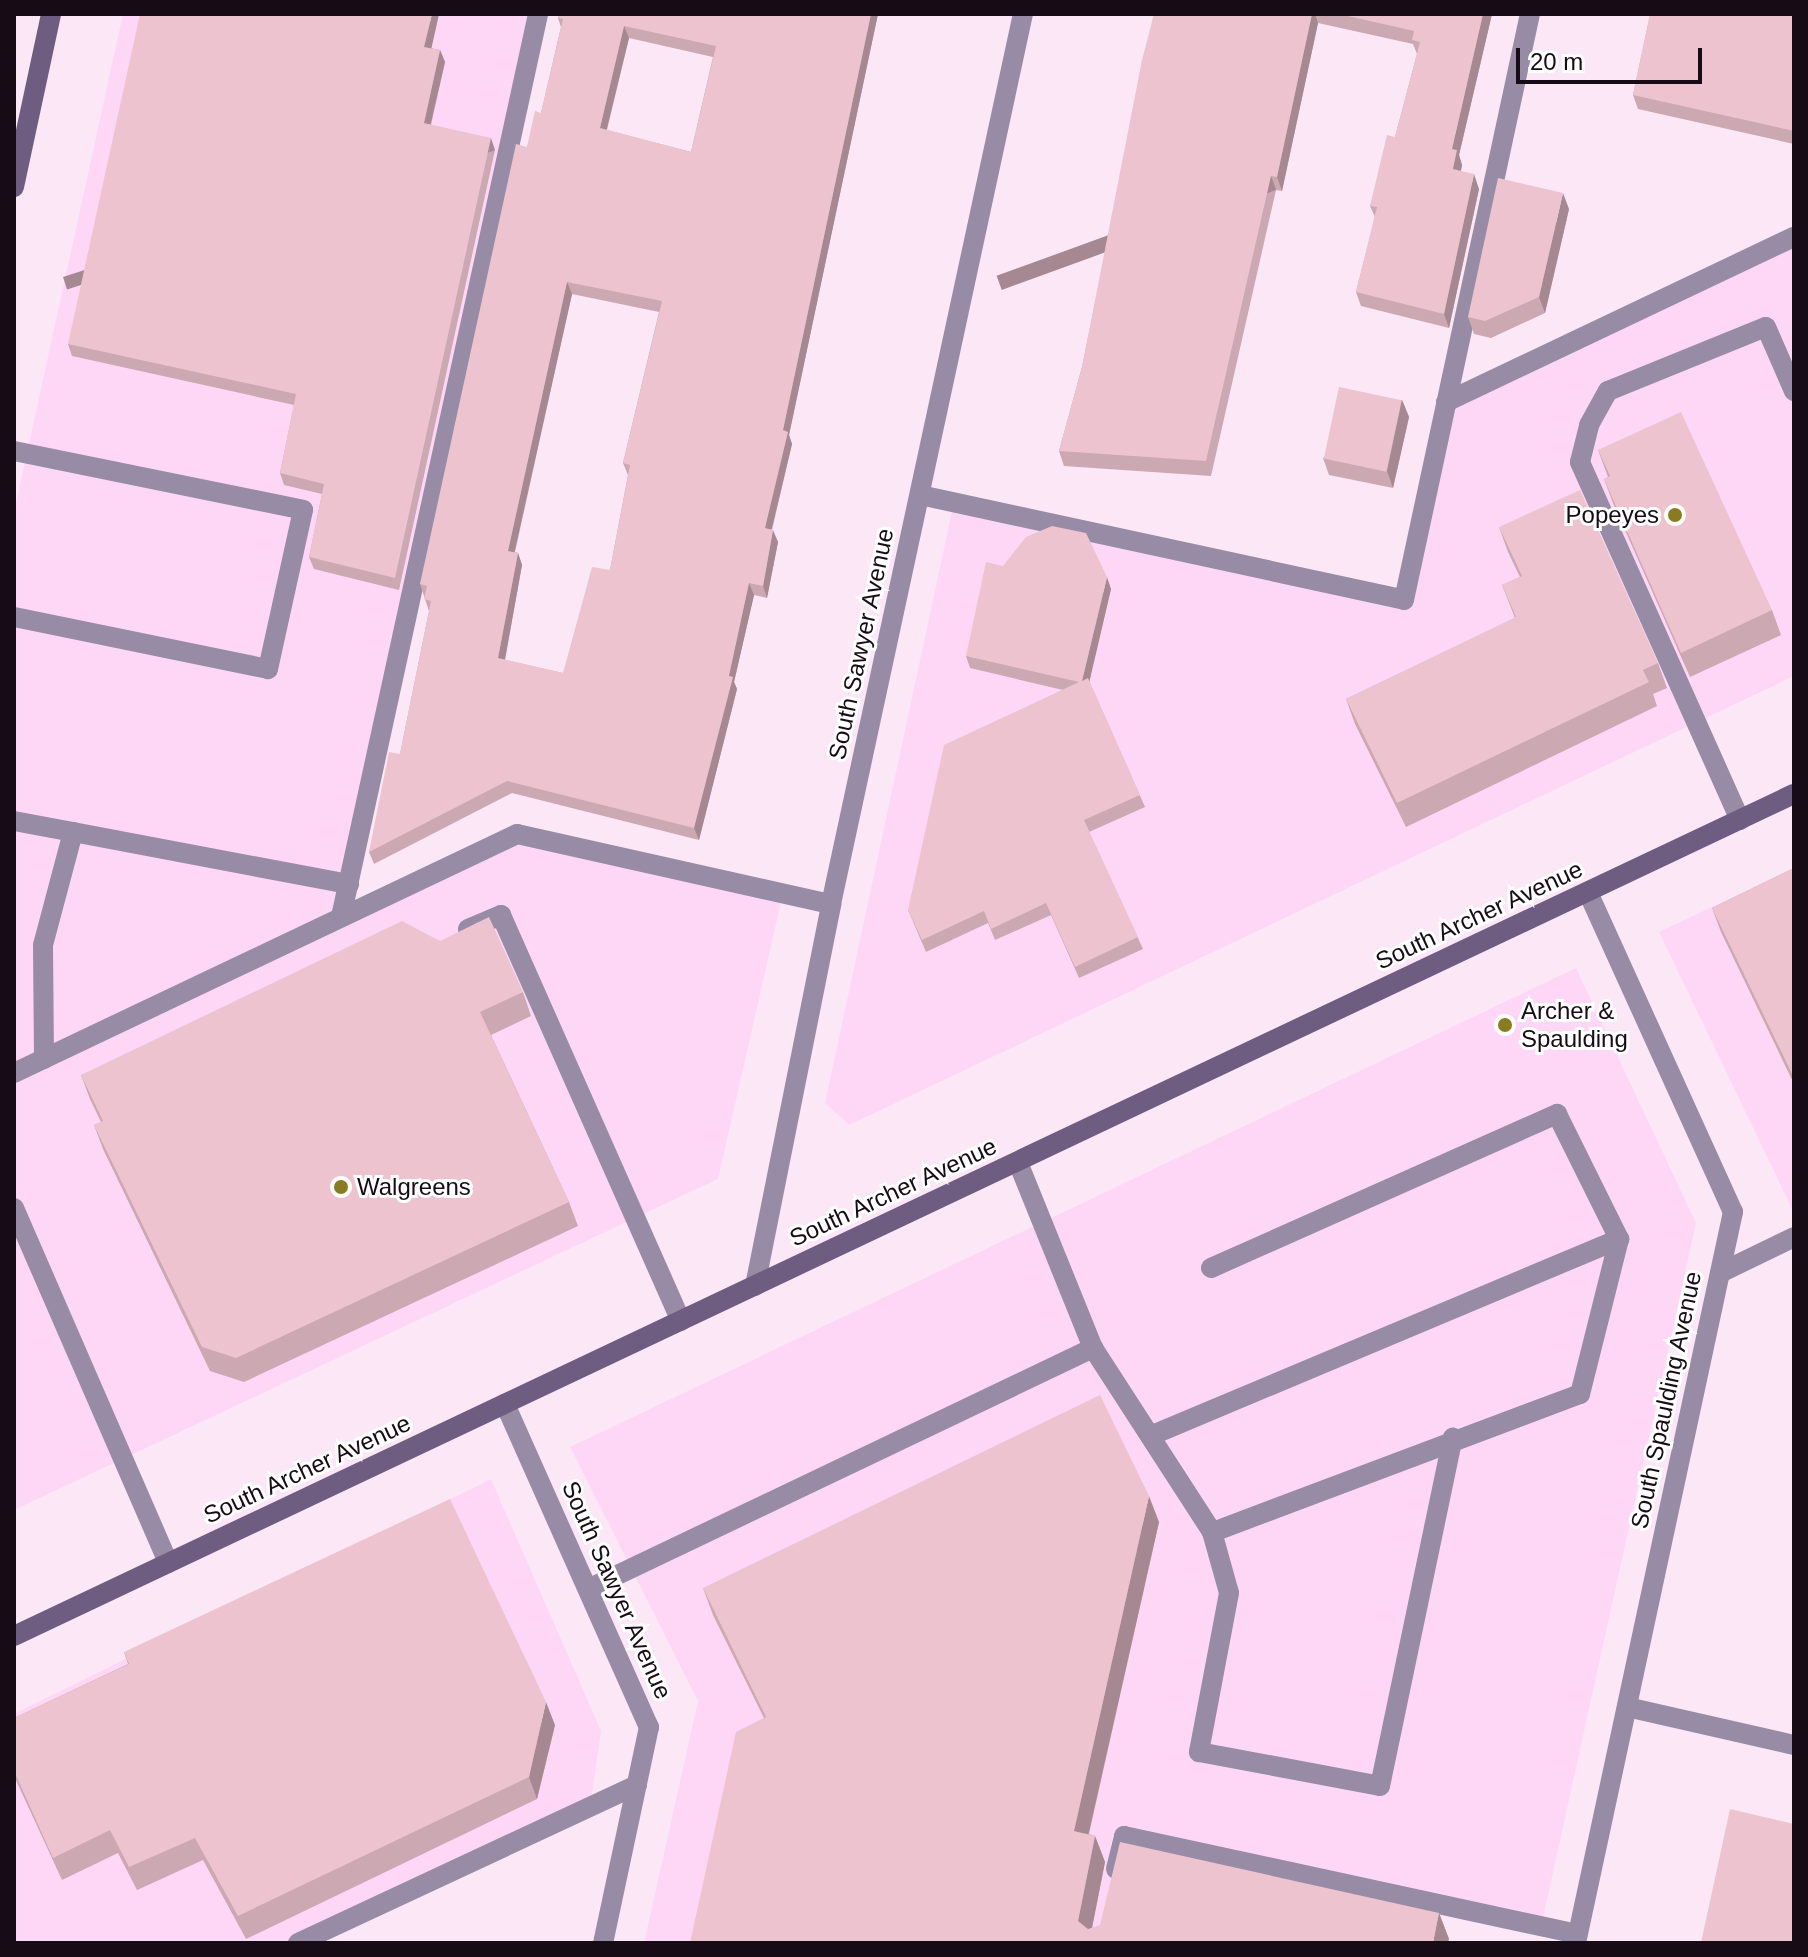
<!DOCTYPE html>
<html>
<head>
<meta charset="utf-8">
<style>
	body { margin:0 }
	#map { position:relative; width:1808px; height:1957px; overflow:hidden; background:#fbe7f6; font-family:Arial,sans-serif }
	div>[style] { position:absolute }
	[style*='--x'] { left:calc(var(--x)*1px); top:calc(var(--y)*1px); width:calc(var(--w)*1px); rotate:calc(var(--a)*1deg) }
	.built>* { inset:0; background:#ffd7f6 }
	.service>* { height:20px; margin:-10px; padding:0 10px; transform-origin:10px; border-radius:10px; background:#988ba5 }
	.minor>* { height:20px; margin:-10px; padding:0 10px; transform-origin:10px; border-radius:10px; background:#988ba5 }
	.secondary>* { height:20px; margin:-10px; padding:0 10px; transform-origin:10px; border-radius:10px; background:#6f5c81 }
	.wall>* { inset:0; background:#cba8b2 }
	.shaded-wall>* { inset:0; background:#a58891; transform-origin:0 0 }
	.building>* { inset:0; background:#ecc3cf; transform-origin:0 0 }
	.dots>* { width:22px; height:22px; translate:-50% -50%; box-sizing:border-box; border:4px solid #fff; border-radius:50% }
	span { translate:-50% -50%; white-space:nowrap; text-align:center; line-height:1.15; -webkit-text-stroke:6px #fff; paint-order:stroke }
	.poi-label { font-size:24px; color:#170c15 }
	.right { translate:-100% -50%; text-align:right }
	.left { translate:0 -50%; text-align:left }
	.street-label { font-size:24px; color:#170c15 }
	.frame { position:absolute; inset:0; border:16px solid #170c15; pointer-events:none }
	.scale { position:absolute; left:1516px; top:48px; width:186px; height:36px; box-sizing:border-box; border:4px solid #170c15; border-top:0; padding-left:10px; font-size:24px; line-height:28px; white-space:nowrap; color:#170c15; -webkit-text-stroke:6px #fff; paint-order:stroke }
</style>
</head>
<body>
<div id="map">
	<div class="built">
		<i style="clip-path:polygon(123px 14px,538px 14px,341px 916px,517px 834px,783px 893px,718px 1179px,14px 1510px,14px 512px)"></i>
		<i style="clip-path:polygon(1794px 238px,1794px 676px,849px 1125px,825px 1103px,954px 502px,1403px 600px,1446px 402px)"></i>
		<i style="clip-path:polygon(1794px 868px,1794px 1213px,1659px 932px)"></i>
		<i style="clip-path:polygon(1576px 968px,1696px 1223px,1541px 1927px,1124px 1836px,1100px 1943px,644px 1943px,698px 1701px,570px 1447px)"></i>
		<i style="clip-path:polygon(491px 1479px,601px 1731px,590px 1807px,298px 1943px,14px 1943px,14px 1714px)"></i>
	</div>
	<div class="service">
		<i style="--x:1446;--y:402;--w:385;--a:-25.4"></i>
		<i style="--x:14;--y:451;--w:295;--a:11.5"></i>
		<i style="--x:303;--y:510;--w:163;--a:102.4"></i>
		<i style="--x:268;--y:669;--w:259;--a:-168.4"></i>
		<i style="--x:920;--y:495;--w:495;--a:12.2"></i>
		<i style="--x:1404;--y:600;--w:599;--a:-77.87"></i>
		<i style="--x:1740;--y:820;--w:392;--a:-114.1"></i>
		<i style="--x:1580;--y:462;--w:38;--a:-76"></i>
		<i style="--x:1589;--y:425;--w:39;--a:-61"></i>
		<i style="--x:1608;--y:391;--w:170;--a:-22.1"></i>
		<i style="--x:1766;--y:327;--w:70;--a:66.4"></i>
		<i style="--x:14;--y:821;--w:60;--a:10.6"></i>
		<i style="--x:341;--y:917;--w:924;--a:-77.69"></i>
		<i style="--x:468;--y:929;--w:36;--a:-23"></i>
		<i style="--x:501;--y:915;--w:444;--a:66.1"></i>
		<i style="--x:44;--y:1059;--w:114;--a:-90.5"></i>
		<i style="--x:43;--y:945;--w:117;--a:-75.1"></i>
		<i style="--x:73;--y:832;--w:281;--a:10.7"></i>
		<i style="--x:14;--y:1073;--w:557;--a:-25.41"></i>
		<i style="--x:517;--y:834;--w:322;--a:12.6"></i>
		<i style="--x:14;--y:1208;--w:387;--a:66.5"></i>
		<i style="--x:1211;--y:1268;--w:379;--a:-24"></i>
		<i style="--x:1557;--y:1114;--w:140;--a:63.6"></i>
		<i style="--x:1619;--y:1239;--w:160;--a:104.1"></i>
		<i style="--x:1580;--y:1394;--w:393;--a:159.4"></i>
		<i style="--x:1720;--y:1273;--w:82;--a:-25.9"></i>
		<i style="--x:1093;--y:1348;--w:219;--a:57.1"></i>
		<i style="--x:1212;--y:1532;--w:63;--a:74.4"></i>
		<i style="--x:1229;--y:1593;--w:162;--a:100.7"></i>
		<i style="--x:1199;--y:1752;--w:184;--a:10.6"></i>
		<i style="--x:1380;--y:1786;--w:356;--a:-78.2"></i>
		<i style="--x:1150;--y:1436;--w:509;--a:-22.78"></i>
		<i style="--x:588;--y:1589;--w:560;--a:-25.51"></i>
		<i style="--x:1093;--y:1348;--w:201;--a:-112"></i>
		<i style="--x:1116;--y:1869;--w:34;--a:-76"></i>
		<i style="--x:1124;--y:1836;--w:464;--a:12.2"></i>
		<i style="--x:298;--y:1943;--w:374;--a:-25"></i>
	</div>
	<div class="minor">
		<i style="--x:755;--y:1286;--w:389;--a:-78.7"></i>
		<i style="--x:831;--y:904;--w:910;--a:-77.83"></i>
		<i style="--x:505;--y:1404;--w:354;--a:66"></i>
		<i style="--x:649;--y:1727;--w:221;--a:102"></i>
		<i style="--x:1627;--y:1707;--w:171;--a:12.8"></i>
		<i style="--x:1576;--y:1943;--w:748;--a:-77.88"></i>
		<i style="--x:1733;--y:1212;--w:351;--a:-114.4"></i>
	</div>
	<div class="secondary">
		<i style="--x:14;--y:187;--w:177;--a:-77.9"></i>
		<i style="--x:14;--y:1636;--w:1969;--a:-25.32"></i>
	</div>
	<div class="wall">
		<i style="clip-path:polygon(439px 14px,431px 48px,440px 50px,445px 62px,431px 125px,495px 150px,399px 590px,314px 569px,309px 557px,322px 494px,284px 485px,280px 473px,294px 405px,72px 356px,68px 344px)"></i>
		<i style="clip-path:polygon(evenodd,559px 14px,878px 14px,789px 435px,792px 444px,772px 530px,778px 542px,767px 598px,754px 595px,734px 682px,737px 689px,699px 840px,512px 793px,374px 864px,369px 852px,400px 754px,429px 611px,420px 584px,527px 147px,541px 113px,561px 27px,558px 18px,559px 14px,629px 38px,713px 57px,691px 152px,607px 130px,629px 38px,559px 14px,572px 294px,659px 312px,623px 463px,628px 475px,610px 570px,563px 673px,505px 660px,522px 565px,518px 553px,515px 552px,572px 294px)"></i>
		<i style="clip-path:polygon(1154px 14px,1492px 14px,1459px 155px,1462px 165px,1461px 171px,1479px 189px,1449px 328px,1361px 306px,1356px 292px,1375px 217px,1370px 206px,1395px 137px,1417px 54px,1413px 44px,1318px 23px,1282px 191px,1276px 190px,1211px 476px,1064px 466px,1059px 451px,1082px 367px)"></i>
		<i style="clip-path:polygon(1643px 14px,1794px 14px,1794px 144px,1638px 109px,1633px 95px,1650px 15px)"></i>
		<i style="clip-path:polygon(1569px 209px,1545px 313px,1491px 338px,1474px 334px,1468px 317px)"></i>
		<i style="clip-path:polygon(1402px 400px,1409px 417px,1393px 488px,1329px 475px,1323px 458px)"></i>
		<i style="clip-path:polygon(1598px 450px,1772px 610px,1781px 635px,1690px 677px,1613px 503px,1604px 479px,1608px 477px)"></i>
		<i style="clip-path:polygon(1499px 527px,1658px 663px,1667px 688px,1653px 694px,1657px 706px,1406px 827px,1355px 724px,1346px 699px,1515px 618px,1502px 585px,1520px 577px,1508px 552px)"></i>
		<i style="clip-path:polygon(1111px 589px,1089px 681px,1145px 807px,1089px 832px,1143px 949px,1079px 978px,1051px 915px,995px 940px,988px 923px,926px 952px,908px 910px,1063px 690px,970px 668px,966px 656px)"></i>
		<i style="clip-path:polygon(1794px 868px,1794px 1084px,1721px 932px,1712px 908px)"></i>
		<i style="clip-path:polygon(523px 992px,531px 1016px,491px 1035px,569px 1202px,578px 1226px,244px 1382px,210px 1371px,103px 1149px,94px 1125px,101px 1122px,90px 1099px,81px 1075px)"></i>
		<i style="clip-path:polygon(1159px 1522px,1089px 1834px,1095px 1836px,1105px 1862px,1092px 1928px,1439px 1913px,1449px 1939px,690px 1943px,764px 1718px,713px 1615px,703px 1588px)"></i>
		<i style="clip-path:polygon(124px 1652px,555px 1725px,537px 1799px,246px 1939px,203px 1860px,137px 1890px,118px 1853px,62px 1880px,14px 1776px,14px 1718px,128px 1664px)"></i>
	</div>
	<div class="shaded-wall">
		<i style="clip-path:polygon(432px 14px,439px 14px,429px 59px,424px 47px)"></i>
		<i style="clip-path:polygon(871px 14px,878px 14px,789px 435px,792px 444px,769px 540px,765px 528px,783px 430px)"></i>
		<i style="clip-path:polygon(1312px 14px,1315px 14px,1318px 23px,1282px 191px,1277px 177px)"></i>
		<i style="clip-path:polygon(1483px 14px,1492px 14px,1459px 155px,1462px 165px,1458px 184px,1453px 169px,1452px 149px)"></i>
		<i style="clip-path:polygon(624px 26px,629px 38px,604px 140px,600px 128px)"></i>
		<i style="clip-path:polygon(440px 50px,445px 62px,428px 135px,424px 123px)"></i>
		<i style="left:491px;top:138px;width:13px;height:450px;rotate:72deg"></i>
		<i style="clip-path:polygon(1474px 174px,1479px 189px,1449px 328px,1444px 314px)"></i>
		<i style="left:1271px;top:176px;width:15px;height:292px;rotate:70deg"></i>
		<i style="clip-path:polygon(1563px 193px,1569px 209px,1545px 313px,1539px 297px)"></i>
		<i style="clip-path:polygon(567px 282px,572px 294px,512px 563px,508px 551px)"></i>
		<i style="clip-path:polygon(1402px 400px,1409px 417px,1393px 488px,1387px 471px)"></i>
		<i style="clip-path:polygon(773px 530px,778px 542px,767px 598px,763px 586px)"></i>
		<i style="clip-path:polygon(518px 553px,522px 565px,503px 670px,498px 658px)"></i>
		<i style="clip-path:polygon(1107px 577px,1111px 589px,1087px 692px,1082px 681px)"></i>
		<i style="clip-path:polygon(749px 583px,754px 595px,734px 682px,737px 689px,699px 840px,694px 828px)"></i>
		<i style="clip-path:polygon(1149px 1496px,1159px 1522px,1083px 1858px,1074px 1831px)"></i>
		<i style="clip-path:polygon(546px 1702px,555px 1725px,537px 1799px,529px 1777px)"></i>
		<i style="clip-path:polygon(1095px 1836px,1105px 1862px,1089px 1943px,1078px 1921px)"></i>
		<i style="clip-path:polygon(1439px 1913px,1449px 1939px,1448px 1943px,1433px 1943px)"></i>
	</div>
	<div class="building">
		<i style="clip-path:polygon(140px 14px,432px 14px,424px 47px,440px 50px,424px 123px,491px 138px,395px 578px,309px 557px,324px 484px,280px 473px,296px 394px,68px 344px)"></i>
		<i style="clip-path:polygon(evenodd,559px 14px,871px 14px,783px 430px,788px 432px,765px 528px,773px 530px,763px 586px,749px 583px,729px 676px,733px 677px,694px 828px,507px 781px,369px 852px,389px 752px,400px 754px,431px 601px,424px 599px,427px 586px,420px 584px,516px 144px,527px 147px,535px 111px,541px 113px,563px 19px,558px 18px,559px 14px,624px 26px,716px 46px,691px 152px,600px 128px,624px 26px,559px 14px,567px 282px,662px 301px,623px 463px,630px 465px,610px 570px,592px 567px,563px 673px,498px 658px,518px 553px,508px 551px,567px 282px)"></i>
		<i style="clip-path:polygon(1154px 14px,1312px 14px,1277px 177px,1271px 176px,1206px 461px,1059px 451px,1082px 367px,1142px 60px)"></i>
		<i style="clip-path:polygon(1339px 14px,1483px 14px,1452px 149px,1457px 150px,1453px 169px,1474px 174px,1444px 314px,1356px 292px,1377px 207px,1370px 206px,1387px 135px,1395px 137px,1420px 42px,1412px 40px,1414px 31px)"></i>
		<i style="clip-path:polygon(1650px 14px,1794px 14px,1794px 131px,1633px 95px)"></i>
		<i style="clip-path:polygon(1498px 178px,1563px 193px,1539px 297px,1485px 321px,1468px 317px)"></i>
		<i style="left:1339px;top:387px;width:64px;height:73px;rotate:12deg"></i>
		<i style="clip-path:polygon(1681px 412px,1772px 610px,1681px 653px,1604px 479px,1610px 476px,1598px 450px)"></i>
		<i style="clip-path:polygon(1580px 490px,1658px 663px,1643px 670px,1649px 682px,1397px 803px,1346px 699px,1516px 617px,1502px 585px,1522px 576px,1499px 527px)"></i>
		<i style="clip-path:polygon(1052px 526px,1086px 533px,1107px 577px,1082px 681px,1088px 678px,1140px 795px,1084px 820px,1138px 937px,1075px 967px,1046px 903px,991px 929px,984px 911px,922px 940px,908px 910px,944px 745px,1079px 682px,966px 656px,986px 562px,1003px 566px,1026px 537px)"></i>
		<i style="clip-path:polygon(1794px 868px,1794px 1078px,1712px 908px)"></i>
		<i style="clip-path:polygon(489px 917px,523px 992px,480px 1012px,569px 1202px,236px 1358px,202px 1347px,94px 1125px,103px 1121px,81px 1075px,402px 921px,440px 941px)"></i>
		<i style="clip-path:polygon(1100px 1395px,1149px 1496px,1074px 1831px,1095px 1836px,1078px 1921px,1088px 1929px,1100px 1925px,1120px 1842px,1439px 1913px,1433px 1943px,690px 1943px,736px 1732px,766px 1717px,703px 1588px)"></i>
		<i style="clip-path:polygon(450px 1499px,546px 1702px,529px 1777px,238px 1916px,195px 1838px,129px 1867px,110px 1830px,53px 1858px,14px 1771px,14px 1718px,129px 1664px,124px 1652px)"></i>
		<i style="clip-path:polygon(1730px 1809px,1794px 1824px,1794px 1943px,1701px 1943px)"></i>
	</div>
	<div class="dots">
		<i style="left:1675px;top:515px;background:#897b20"></i>
		<i style="left:1505px;top:1025px;background:#897b20"></i>
		<i style="left:341px;top:1187px;background:#897b20"></i>
	</div>
	<div class="poi-label">
		<span class="right" style="left:1659px;top:515px">Popeyes</span>
		<span class="left" style="left:1521px;top:1025px">Archer &amp;<br>Spaulding</span>
		<span class="left" style="left:357px;top:1187px">Walgreens</span>
	</div>
	<div class="street-label">
		<span style="left:861px;top:644px;rotate:-78deg">South Sawyer Avenue</span>
		<span style="left:1479px;top:915px;rotate:-25deg">South Archer Avenue</span>
		<span style="left:893px;top:1192px;rotate:-25deg">South Archer Avenue</span>
		<span style="left:1666px;top:1400px;rotate:-78deg">South Spaulding Avenue</span>
		<span style="left:307px;top:1469px;rotate:-25deg">South Archer Avenue</span>
		<span style="left:617px;top:1590px;rotate:66deg">South Sawyer Avenue</span>
	</div>
	<div class="frame"></div>
	<div class="scale">20 m</div>
</div>
</body>
</html>
